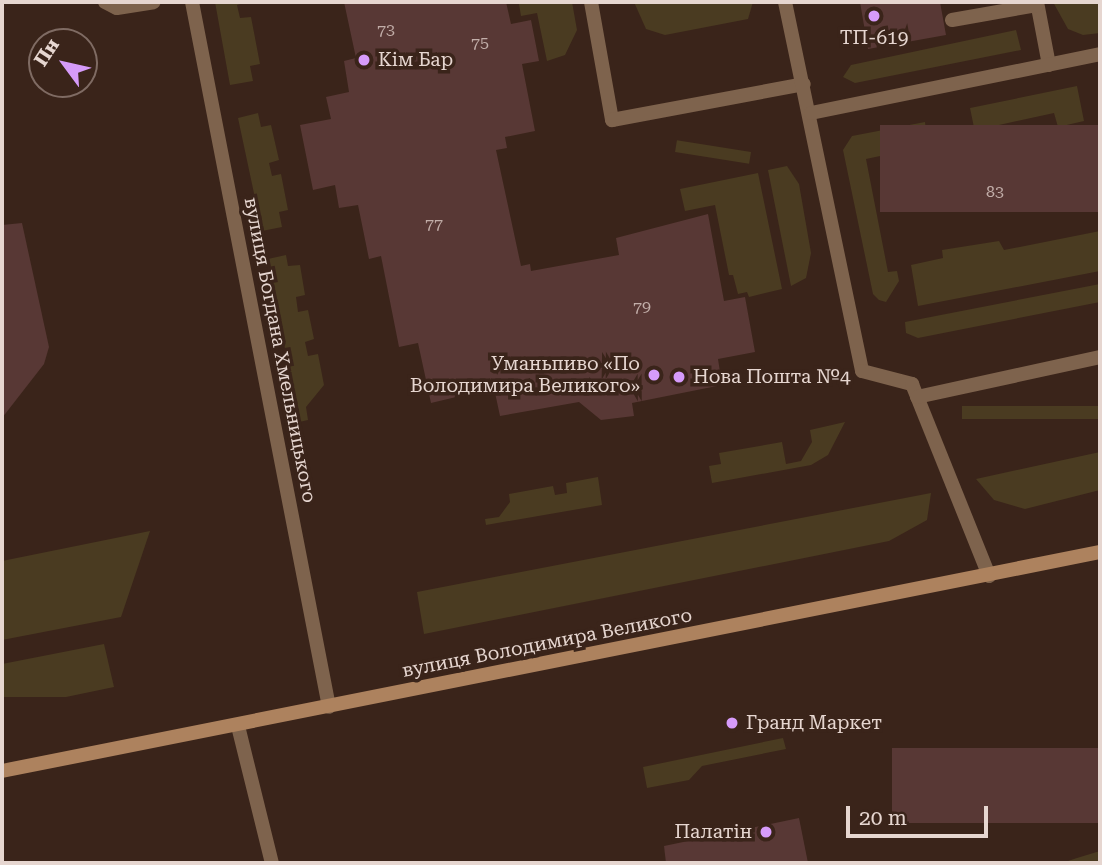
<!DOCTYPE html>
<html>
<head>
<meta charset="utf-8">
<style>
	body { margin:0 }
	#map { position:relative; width:1102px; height:865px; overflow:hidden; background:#3a241a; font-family:"Roboto Serif",serif }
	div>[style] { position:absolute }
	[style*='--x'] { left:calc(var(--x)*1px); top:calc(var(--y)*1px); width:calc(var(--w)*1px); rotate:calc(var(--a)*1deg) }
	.green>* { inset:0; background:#4a3b21; transform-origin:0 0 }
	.building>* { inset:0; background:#583835; transform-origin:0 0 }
	.service>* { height:14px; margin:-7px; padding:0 7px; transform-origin:7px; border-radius:7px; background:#7e634d }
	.minor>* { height:14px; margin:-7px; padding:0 7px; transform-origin:7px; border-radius:7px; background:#7e634d }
	.tertiary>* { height:14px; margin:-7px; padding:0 7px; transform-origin:7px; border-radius:7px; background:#7e634d }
	.secondary>* { height:14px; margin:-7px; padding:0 7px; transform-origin:7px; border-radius:7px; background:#ad825e }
	.dots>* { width:19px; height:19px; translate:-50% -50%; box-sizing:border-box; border:4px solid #3a241a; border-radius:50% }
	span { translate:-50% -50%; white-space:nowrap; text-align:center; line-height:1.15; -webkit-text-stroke:7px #3a241a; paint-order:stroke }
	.number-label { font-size:16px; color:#c2aea9 }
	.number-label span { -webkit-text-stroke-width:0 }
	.poi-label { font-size:19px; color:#e6d6d0 }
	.left { translate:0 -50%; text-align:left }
	.right { translate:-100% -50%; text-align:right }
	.street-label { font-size:19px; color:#e6d6d0 }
	.frame { position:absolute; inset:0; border:4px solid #e6d6d0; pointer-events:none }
	.north { position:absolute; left:28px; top:28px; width:70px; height:70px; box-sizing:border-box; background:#3a241a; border:2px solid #7f6b63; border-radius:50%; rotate:303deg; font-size:19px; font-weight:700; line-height:28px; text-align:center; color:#e6d6d0 }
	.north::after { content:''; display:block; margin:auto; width:24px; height:32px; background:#d69bfa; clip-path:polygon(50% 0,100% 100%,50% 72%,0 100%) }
	.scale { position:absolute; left:846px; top:806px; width:142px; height:32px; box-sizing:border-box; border:4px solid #e6d6d0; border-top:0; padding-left:9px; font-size:21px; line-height:24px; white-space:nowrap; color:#e6d6d0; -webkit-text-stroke:5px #3a241a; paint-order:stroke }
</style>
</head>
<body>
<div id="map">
	<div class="green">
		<i style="clip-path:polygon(215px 2px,247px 2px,237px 5px,240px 18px,251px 17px,260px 64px,250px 66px,253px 81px,230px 85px)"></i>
		<i style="clip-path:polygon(534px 2px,572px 2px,577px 30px,565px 55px,547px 61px,537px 13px,521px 16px,519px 4px)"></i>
		<i style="clip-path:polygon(634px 2px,753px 2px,748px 19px,665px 35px,646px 29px)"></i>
		<i style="clip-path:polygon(1053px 2px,1100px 2px,1100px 33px,1083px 35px,1068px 29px)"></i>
		<i style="clip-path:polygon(1016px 30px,1021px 50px,855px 83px,843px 77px,851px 65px)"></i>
		<i style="clip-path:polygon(1077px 86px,1084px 121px,1058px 127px,1054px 113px,999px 125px,1002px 142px,978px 147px,970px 108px)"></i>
		<i style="clip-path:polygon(258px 113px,261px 127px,271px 125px,279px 160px,269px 163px,272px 176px,281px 174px,288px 210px,279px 212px,282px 227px,262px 231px,238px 118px)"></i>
		<i style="clip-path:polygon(925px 122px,929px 155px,901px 162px,899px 152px,866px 159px,888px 272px,897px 271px,899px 281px,886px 302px,879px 300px,873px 294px,843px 150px,852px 136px)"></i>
		<i style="left:751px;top:152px;width:12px;height:75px;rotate:99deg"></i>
		<i style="clip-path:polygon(787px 166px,799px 184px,811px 253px,806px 278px,791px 286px,768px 170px)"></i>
		<i style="clip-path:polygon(758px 173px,782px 289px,749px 297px,747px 292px,738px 294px,733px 275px,729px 275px,715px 205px,685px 211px,680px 189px)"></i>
		<i style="clip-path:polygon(1100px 231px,1100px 271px,918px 306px,911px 265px,943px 258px,942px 250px,999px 241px,1004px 250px)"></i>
		<i style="clip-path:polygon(286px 255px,288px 266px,300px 265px,305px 295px,296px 297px,298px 312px,308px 310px,314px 339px,305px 342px,308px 356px,318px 354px,324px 385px,306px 407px,308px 420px,299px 422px,268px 259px)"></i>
		<i style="clip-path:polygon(1100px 284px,1100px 302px,918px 338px,906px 333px,905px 322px)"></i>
		<i style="left:1100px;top:406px;width:13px;height:138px;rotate:90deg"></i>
		<i style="clip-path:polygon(845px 422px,828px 455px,811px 465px,712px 483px,709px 466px,721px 464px,719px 453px,782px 442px,786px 464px,801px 461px,812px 442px,810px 430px)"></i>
		<i style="clip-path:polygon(1100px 452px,1100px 490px,1025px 509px,994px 500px,976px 479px)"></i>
		<i style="clip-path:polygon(598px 477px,602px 505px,486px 525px,485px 519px,499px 517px,510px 502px,509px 494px,553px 486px,555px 495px,567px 493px,566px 483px)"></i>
		<i style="clip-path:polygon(931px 493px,927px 520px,889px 541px,424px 634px,417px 592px)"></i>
		<i style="clip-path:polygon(150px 531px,121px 617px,2px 640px,2px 561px)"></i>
		<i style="clip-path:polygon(104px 644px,114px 687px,66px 697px,2px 697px,2px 664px)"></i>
		<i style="clip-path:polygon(783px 738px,786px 749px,702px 766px,689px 780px,647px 788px,643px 767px)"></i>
		<i style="clip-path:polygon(1100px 851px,1100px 863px,1062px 863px,1077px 858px)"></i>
	</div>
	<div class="building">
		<i style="clip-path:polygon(344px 2px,506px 2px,511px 24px,531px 20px,539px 61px,522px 64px,535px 131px,505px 137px,507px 148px,496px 150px,521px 266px,530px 264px,531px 271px,619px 255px,616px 238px,708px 214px,724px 301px,745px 297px,755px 352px,718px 359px,722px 385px,632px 403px,634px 416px,601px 420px,579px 402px,500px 416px,494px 388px,431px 403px,418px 343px,399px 347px,381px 256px,369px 259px,358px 205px,339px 208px,335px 185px,313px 190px,300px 125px,331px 119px,326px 97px,349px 92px,344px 61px,356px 58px)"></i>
		<i style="clip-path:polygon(860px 2px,940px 2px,946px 35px,868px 49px)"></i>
		<i style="left:1100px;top:125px;width:87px;height:220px;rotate:90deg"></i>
		<i style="clip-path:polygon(22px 223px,49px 347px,44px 364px,2px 418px,2px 225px)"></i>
		<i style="left:1100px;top:748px;width:75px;height:208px;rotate:90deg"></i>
		<i style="clip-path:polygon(799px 818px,808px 863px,666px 863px,664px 846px)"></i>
	</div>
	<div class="service">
		<i style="--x:105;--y:2;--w:13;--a:27"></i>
		<i style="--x:117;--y:8;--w:37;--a:-9"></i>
		<i style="--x:591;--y:2;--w:120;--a:79.9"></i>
		<i style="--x:612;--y:120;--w:195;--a:-10.6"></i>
		<i style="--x:785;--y:2;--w:377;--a:78.2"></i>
		<i style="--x:862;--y:371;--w:52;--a:14.6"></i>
		<i style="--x:912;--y:384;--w:207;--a:68.1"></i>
		<i style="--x:1037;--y:2;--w:64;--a:79.2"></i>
		<i style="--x:952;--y:20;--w:86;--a:-10"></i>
		<i style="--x:811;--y:113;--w:295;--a:-11.5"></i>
		<i style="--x:917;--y:397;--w:187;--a:-12.3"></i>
	</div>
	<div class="minor">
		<i style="--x:238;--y:726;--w:141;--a:76.1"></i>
	</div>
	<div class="tertiary">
		<i style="--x:192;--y:2;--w:718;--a:79"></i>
	</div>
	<div class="secondary">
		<i style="--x:2;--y:771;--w:1120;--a:-11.28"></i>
	</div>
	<div class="dots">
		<i style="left:874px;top:16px;background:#d69bfa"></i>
		<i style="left:364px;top:60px;background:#d69bfa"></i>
		<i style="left:654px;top:375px;background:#d69bfa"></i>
		<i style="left:679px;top:377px;background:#d69bfa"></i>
		<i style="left:732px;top:723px;background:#d69bfa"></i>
		<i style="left:766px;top:832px;background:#d69bfa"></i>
	</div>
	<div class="number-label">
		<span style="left:386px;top:30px">73</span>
		<span style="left:480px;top:43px">75</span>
		<span style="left:995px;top:192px">83</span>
		<span style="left:434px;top:224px">77</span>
		<span style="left:642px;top:307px">79</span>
	</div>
	<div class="poi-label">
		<span style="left:874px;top:38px">ТП-619</span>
		<span class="left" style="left:378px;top:60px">Кім Бар</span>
		<span class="right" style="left:640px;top:375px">Уманьпиво «По<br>Володимира Великого»</span>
		<span class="left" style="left:693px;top:377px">Нова Пошта №4</span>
		<span class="left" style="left:746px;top:723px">Гранд Маркет</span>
		<span class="right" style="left:752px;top:832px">Палатін</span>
	</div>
	<div class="street-label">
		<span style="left:280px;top:350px;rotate:79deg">вулиця Богдана Хмельницького</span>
		<span style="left:547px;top:643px;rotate:-11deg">вулиця Володимира Великого</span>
	</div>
	<div class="frame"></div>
	<div class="north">Пн</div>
	<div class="scale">20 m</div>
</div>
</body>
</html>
